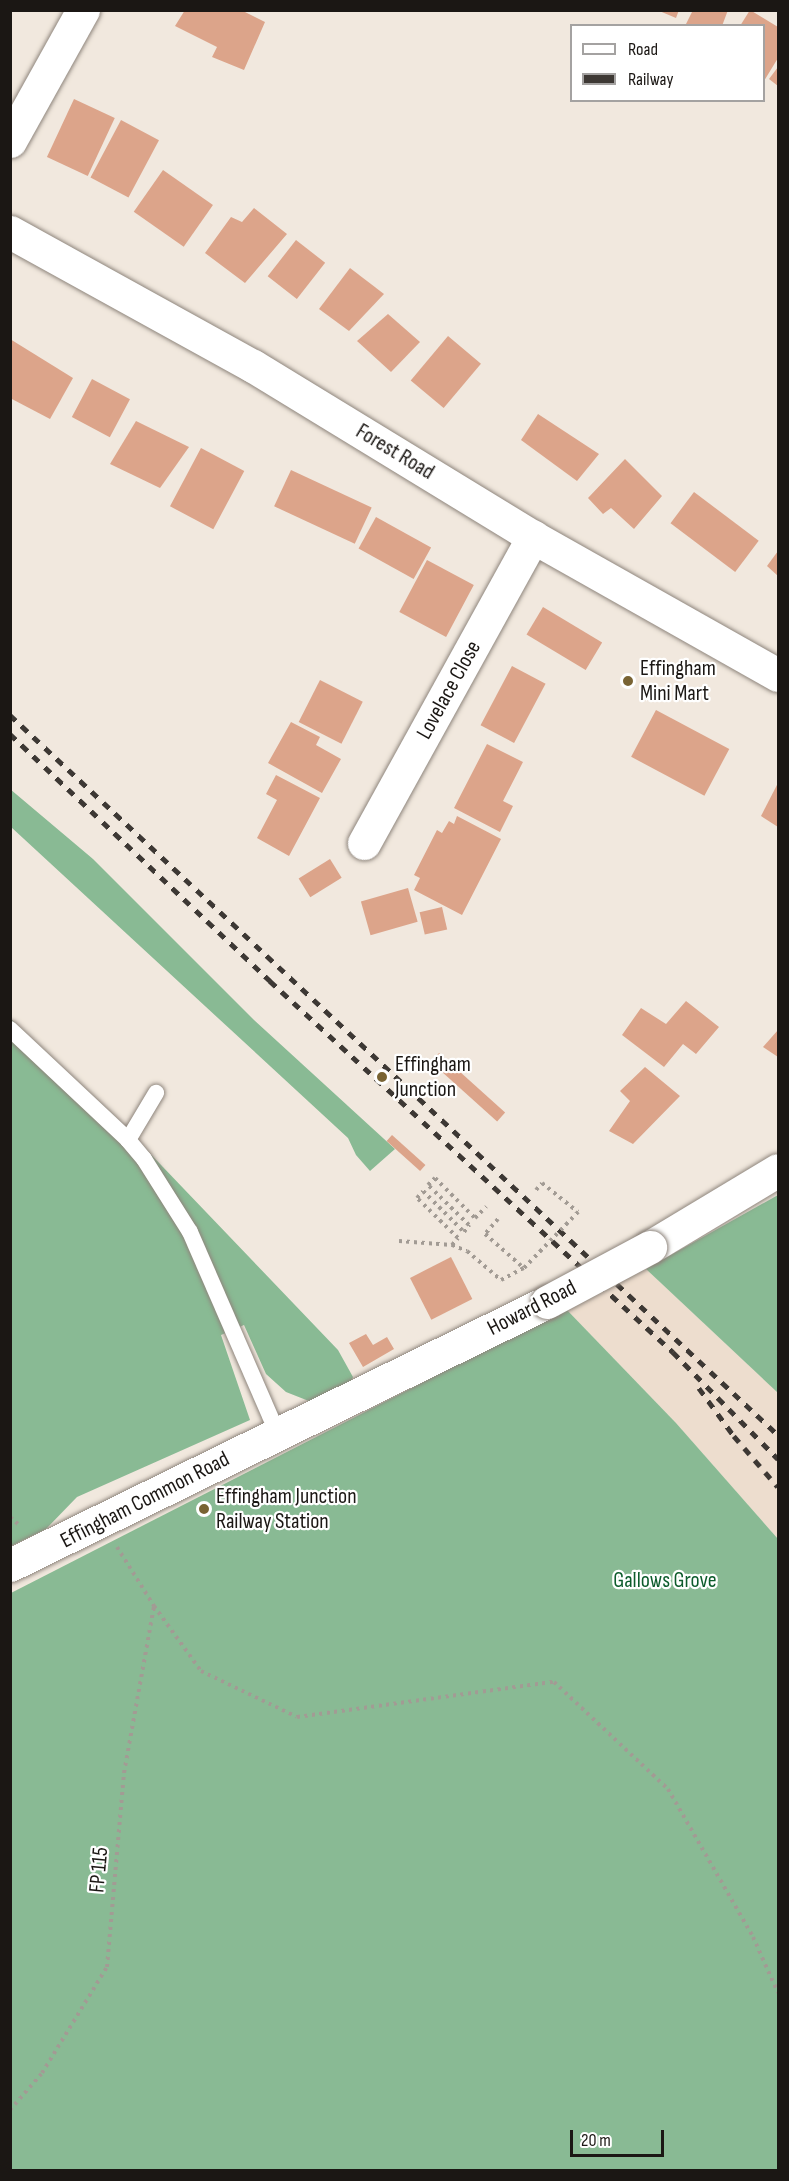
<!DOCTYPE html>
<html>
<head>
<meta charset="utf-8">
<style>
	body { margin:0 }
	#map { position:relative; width:789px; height:2181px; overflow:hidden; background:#f1e8de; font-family:"Sofia Sans Condensed",sans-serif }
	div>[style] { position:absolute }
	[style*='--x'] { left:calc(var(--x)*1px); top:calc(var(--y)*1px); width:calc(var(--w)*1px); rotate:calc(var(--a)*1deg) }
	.built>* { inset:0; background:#edddce }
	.forest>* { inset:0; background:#89ba94 }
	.building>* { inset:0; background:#dca48a; transform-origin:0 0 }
	.path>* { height:4px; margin-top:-2px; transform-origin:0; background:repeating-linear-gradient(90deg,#a29b94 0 3px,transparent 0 7.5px) }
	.roads { filter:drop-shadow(0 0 2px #8e857c) drop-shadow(0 0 2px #8e857c) }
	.service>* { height:16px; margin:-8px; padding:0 8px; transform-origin:8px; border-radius:8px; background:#fff }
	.minor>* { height:33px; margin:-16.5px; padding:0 16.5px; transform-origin:16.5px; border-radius:16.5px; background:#fff }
	.tertiary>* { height:33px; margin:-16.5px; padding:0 16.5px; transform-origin:16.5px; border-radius:16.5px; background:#fff }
	.rail>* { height:4.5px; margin-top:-2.25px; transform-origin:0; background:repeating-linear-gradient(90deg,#3d3834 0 8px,transparent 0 16px) }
	.path-bridge>* { height:4px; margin-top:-2px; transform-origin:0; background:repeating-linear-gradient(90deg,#a29b94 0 3px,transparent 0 7.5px) }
	.bridges { filter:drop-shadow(0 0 2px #8e857c) drop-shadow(0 0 2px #8e857c) }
	.tertiary-bridge>* { height:33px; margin:-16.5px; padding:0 16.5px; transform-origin:16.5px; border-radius:16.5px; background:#fff }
	.dots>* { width:16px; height:16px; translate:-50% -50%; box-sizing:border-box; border:3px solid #fff; border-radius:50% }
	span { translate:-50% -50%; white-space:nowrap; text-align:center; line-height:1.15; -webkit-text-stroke:4.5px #fff; paint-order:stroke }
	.street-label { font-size:22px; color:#1b1714 }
	.poi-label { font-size:22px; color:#1b1714 }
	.left { translate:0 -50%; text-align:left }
	.park-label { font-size:22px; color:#0d5c2c }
	.frame { position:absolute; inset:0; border:12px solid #1b1714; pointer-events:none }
	.legend { position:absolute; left:570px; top:24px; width:195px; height:78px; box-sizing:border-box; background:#fff; border:2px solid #a4a2a1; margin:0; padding:8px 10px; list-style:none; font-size:18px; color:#1b1714 }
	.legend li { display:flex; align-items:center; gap:12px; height:30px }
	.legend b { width:30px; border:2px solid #a4a2a1 }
	.scale { position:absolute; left:570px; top:2130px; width:94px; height:27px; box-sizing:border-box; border:3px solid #1b1714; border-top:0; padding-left:8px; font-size:18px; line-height:21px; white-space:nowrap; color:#1b1714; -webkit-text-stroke:4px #fff; paint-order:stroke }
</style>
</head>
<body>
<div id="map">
	<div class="built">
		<i style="clip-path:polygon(646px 1269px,778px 1393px,778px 1539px,676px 1423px,566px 1309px)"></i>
	</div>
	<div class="forest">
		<i style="clip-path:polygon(10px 789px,93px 859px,254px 1020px,395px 1149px,370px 1171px,356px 1155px,348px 1138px,11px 827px)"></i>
		<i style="clip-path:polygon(10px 1018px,139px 1142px,338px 1350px,353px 1377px,348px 1392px,319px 1405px,286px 1392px,266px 1374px,244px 1325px,221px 1335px,250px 1420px,77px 1497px,46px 1529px,11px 1546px)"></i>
		<i style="clip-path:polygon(778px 1195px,778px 1393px,646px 1269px)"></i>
		<i style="clip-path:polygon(566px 1309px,676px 1423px,778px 1539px,778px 2170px,11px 2170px,11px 1593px)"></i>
	</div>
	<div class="building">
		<i style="clip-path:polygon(185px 10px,241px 10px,265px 22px,244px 70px,212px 57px,217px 47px,175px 26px)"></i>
		<i style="clip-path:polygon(657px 10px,679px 10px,676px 18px)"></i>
		<i style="clip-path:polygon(693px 10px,728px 10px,722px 26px,685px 26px)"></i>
		<i style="clip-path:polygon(750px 10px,778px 27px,778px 58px,764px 81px,764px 26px,740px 26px)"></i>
		<i style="clip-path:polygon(778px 67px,778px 86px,769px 79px)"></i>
		<i style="left:74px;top:99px;width:45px;height:64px;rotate:25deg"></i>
		<i style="left:121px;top:120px;width:43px;height:65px;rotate:28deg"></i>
		<i style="left:163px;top:170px;width:61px;height:51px;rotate:35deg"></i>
		<i style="clip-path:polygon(254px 208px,287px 234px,245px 283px,205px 253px,231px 217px,242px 222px)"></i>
		<i style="left:296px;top:240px;width:37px;height:46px;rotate:38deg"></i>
		<i style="clip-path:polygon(350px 268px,384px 294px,349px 331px,319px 309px)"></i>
		<i style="clip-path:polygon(388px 314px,420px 342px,391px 372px,357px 341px)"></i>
		<i style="left:448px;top:336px;width:43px;height:58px;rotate:40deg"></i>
		<i style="clip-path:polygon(10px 339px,73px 378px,50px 419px,10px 398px)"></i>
		<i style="left:92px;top:379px;width:43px;height:43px;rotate:28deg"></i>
		<i style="clip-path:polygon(538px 414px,599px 454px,577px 481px,521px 440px)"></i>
		<i style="clip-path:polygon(136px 421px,189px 447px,160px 488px,110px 464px)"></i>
		<i style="left:201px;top:448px;width:49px;height:66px;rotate:28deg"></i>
		<i style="clip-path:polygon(625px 459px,662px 496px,634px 529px,611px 508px,603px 514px,588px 498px)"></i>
		<i style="left:291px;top:470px;width:89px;height:40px;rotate:25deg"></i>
		<i style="left:694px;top:492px;width:81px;height:39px;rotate:37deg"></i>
		<i style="left:376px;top:517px;width:63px;height:36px;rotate:29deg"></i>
		<i style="clip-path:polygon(778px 551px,778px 576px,767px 566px)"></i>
		<i style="left:427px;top:560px;width:53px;height:59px;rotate:28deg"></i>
		<i style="left:543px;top:607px;width:69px;height:32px;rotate:31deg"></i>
		<i style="left:512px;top:666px;width:38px;height:67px;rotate:28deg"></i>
		<i style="left:320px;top:680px;width:48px;height:47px;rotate:27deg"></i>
		<i style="left:656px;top:710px;width:83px;height:53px;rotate:28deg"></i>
		<i style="clip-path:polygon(291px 722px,320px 737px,316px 745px,341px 759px,322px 793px,268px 763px)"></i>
		<i style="clip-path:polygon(487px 744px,523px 762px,503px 801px,513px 806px,500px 832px,454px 808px)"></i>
		<i style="clip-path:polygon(276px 775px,320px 798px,289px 856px,257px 838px,277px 800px,266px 794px)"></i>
		<i style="clip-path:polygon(778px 783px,778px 827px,761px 816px)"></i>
		<i style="clip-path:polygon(457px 816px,501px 839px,462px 915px,414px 890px,420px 878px,414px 875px,437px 830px,442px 833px,449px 821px,454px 824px)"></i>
		<i style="left:330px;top:859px;width:22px;height:37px;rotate:58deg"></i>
		<i style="left:408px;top:888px;width:35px;height:49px;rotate:74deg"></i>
		<i style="left:442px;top:907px;width:23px;height:23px;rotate:77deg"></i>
		<i style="clip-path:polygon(686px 1001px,719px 1027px,696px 1054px,683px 1044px,664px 1067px,622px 1035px,641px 1008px,666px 1024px)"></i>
		<i style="clip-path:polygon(778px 1030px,778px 1057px,763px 1047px)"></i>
		<i style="left:439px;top:1053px;width:89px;height:12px;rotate:42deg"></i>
		<i style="clip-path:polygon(645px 1067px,680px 1096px,633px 1144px,609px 1131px,630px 1101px,620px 1091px)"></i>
		<i style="left:392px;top:1135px;width:45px;height:8px;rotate:42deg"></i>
		<i style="left:451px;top:1257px;width:47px;height:46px;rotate:63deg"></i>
		<i style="clip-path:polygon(366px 1334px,373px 1345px,387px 1337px,394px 1349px,363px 1367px,349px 1343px)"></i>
	</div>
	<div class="path">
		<i style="--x:536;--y:1190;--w:9;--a:-49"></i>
		<i style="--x:542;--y:1183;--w:46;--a:38.9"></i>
		<i style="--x:498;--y:1219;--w:20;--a:131"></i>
		<i style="--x:485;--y:1234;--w:53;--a:41.2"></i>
		<i style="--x:399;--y:1241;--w:53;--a:4.3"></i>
		<i style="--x:452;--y:1245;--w:16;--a:22"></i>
		<i style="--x:467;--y:1251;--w:45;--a:40.5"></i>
		<i style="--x:501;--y:1280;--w:26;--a:-28"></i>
		<i style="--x:452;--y:1245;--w:9;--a:-49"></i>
		<i style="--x:458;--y:1238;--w:57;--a:-135.7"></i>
		<i style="--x:417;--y:1198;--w:9;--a:-49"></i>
		<i style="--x:423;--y:1191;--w:58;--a:45"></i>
		<i style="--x:464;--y:1232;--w:9;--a:-54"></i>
		<i style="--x:469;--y:1225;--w:57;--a:-135.7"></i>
		<i style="--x:428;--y:1185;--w:10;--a:-45"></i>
		<i style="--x:435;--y:1178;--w:57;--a:45"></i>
		<i style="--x:475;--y:1218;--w:16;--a:-45"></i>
		<i style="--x:10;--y:1517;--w:11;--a:41"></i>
		<i style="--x:117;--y:1547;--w:70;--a:57.9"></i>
		<i style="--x:154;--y:1606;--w:80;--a:54.1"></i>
		<i style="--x:201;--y:1671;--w:106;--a:25.6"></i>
		<i style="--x:297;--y:1717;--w:259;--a:-7.8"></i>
		<i style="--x:554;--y:1682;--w:156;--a:43.2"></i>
		<i style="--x:668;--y:1789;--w:171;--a:60.1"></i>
		<i style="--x:753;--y:1937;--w:61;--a:65.9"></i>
		<i style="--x:10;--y:2110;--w:49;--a:-49.1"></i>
		<i style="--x:42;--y:2073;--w:124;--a:-58.5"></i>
		<i style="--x:107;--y:1967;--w:195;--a:-85"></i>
		<i style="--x:124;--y:1773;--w:169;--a:-79.8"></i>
	</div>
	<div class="roads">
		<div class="service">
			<i style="--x:10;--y:1029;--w:162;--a:43.2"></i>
			<i style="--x:128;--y:1140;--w:25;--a:50"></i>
			<i style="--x:144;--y:1159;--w:86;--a:57.8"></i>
			<i style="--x:190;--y:1232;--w:220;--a:66.5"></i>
			<i style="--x:128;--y:1140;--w:55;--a:-59.2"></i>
		</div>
		<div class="minor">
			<i style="--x:10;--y:141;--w:150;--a:-60.9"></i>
			<i style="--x:364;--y:843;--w:350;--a:-61.1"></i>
		</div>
		<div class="tertiary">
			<i style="--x:10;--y:232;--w:277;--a:28.9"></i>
			<i style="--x:253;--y:366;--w:328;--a:31.4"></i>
			<i style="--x:533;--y:537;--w:281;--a:29.4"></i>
			<i style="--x:650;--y:1247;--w:149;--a:-31"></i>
			<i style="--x:10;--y:1565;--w:598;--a:-26.09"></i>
		</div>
	</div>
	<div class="rail">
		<i style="--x:10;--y:715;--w:1053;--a:43.15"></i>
		<i style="--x:10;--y:734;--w:359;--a:43.5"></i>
		<i style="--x:270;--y:981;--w:548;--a:42.63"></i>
		<i style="--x:673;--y:1352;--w:150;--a:45.5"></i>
		<i style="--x:699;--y:1388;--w:59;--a:53.9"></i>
		<i style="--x:734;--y:1436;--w:67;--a:49.2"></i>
	</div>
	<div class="path-bridge">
		<i style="--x:524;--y:1268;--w:78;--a:-46"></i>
	</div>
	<div class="bridges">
		<div class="tertiary-bridge">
			<i style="--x:547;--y:1302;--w:117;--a:-28.1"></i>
		</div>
	</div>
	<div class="dots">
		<i style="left:628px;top:681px;background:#796333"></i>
		<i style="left:382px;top:1077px;background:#796333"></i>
		<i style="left:204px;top:1509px;background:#796333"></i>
	</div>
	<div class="street-label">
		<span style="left:395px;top:452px;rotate:31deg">Forest Road</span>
		<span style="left:449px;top:690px;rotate:-61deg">Lovelace Close</span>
		<span style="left:532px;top:1308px;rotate:-27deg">Howard Road</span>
		<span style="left:145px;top:1500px;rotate:-27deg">Effingham Common Road</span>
		<span style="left:99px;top:1870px;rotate:-85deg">FP 115</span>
	</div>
	<div class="poi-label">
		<span class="left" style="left:640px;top:681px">Effingham<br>Mini Mart</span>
		<span class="left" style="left:395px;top:1077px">Effingham<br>Junction</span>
		<span class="left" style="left:216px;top:1509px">Effingham Junction<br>Railway Station</span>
	</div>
	<div class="park-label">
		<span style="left:665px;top:1581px">Gallows Grove</span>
	</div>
	<div class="frame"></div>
	<ul class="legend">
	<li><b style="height:8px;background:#fff"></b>Road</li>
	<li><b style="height:8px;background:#3d3834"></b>Railway</li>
	</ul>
	<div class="scale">20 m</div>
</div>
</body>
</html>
